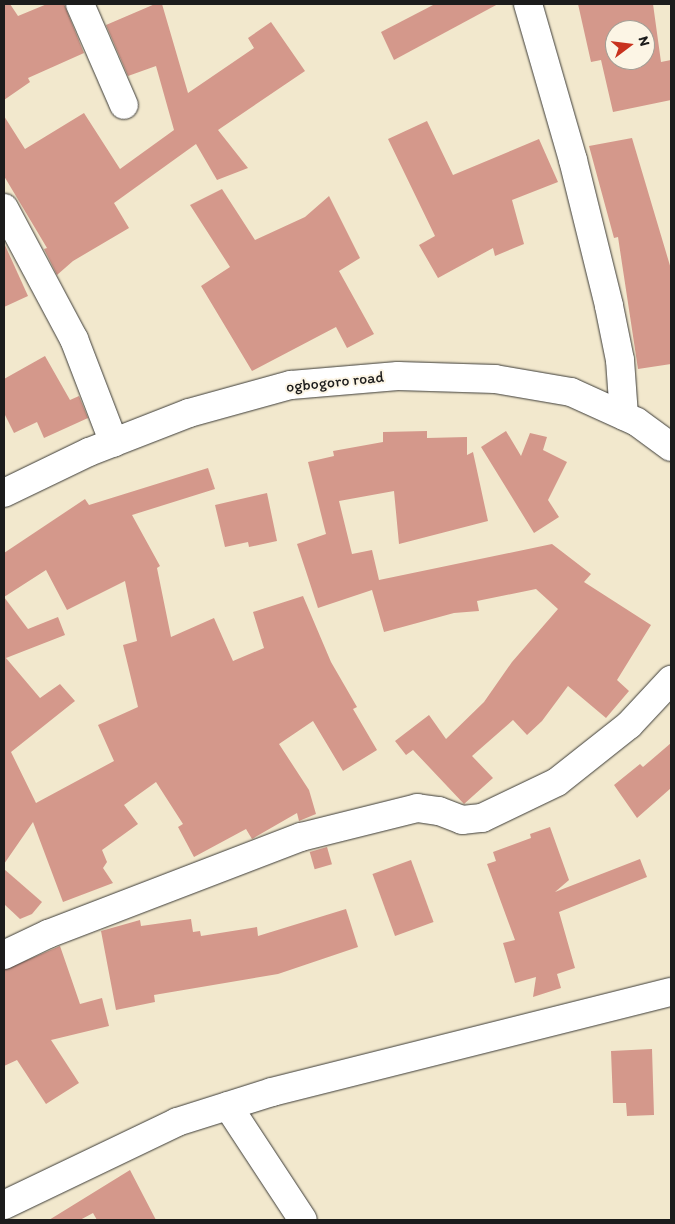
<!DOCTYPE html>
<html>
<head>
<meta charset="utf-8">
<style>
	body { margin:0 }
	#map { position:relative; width:675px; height:1224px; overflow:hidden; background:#f2e8cd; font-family:Itim,sans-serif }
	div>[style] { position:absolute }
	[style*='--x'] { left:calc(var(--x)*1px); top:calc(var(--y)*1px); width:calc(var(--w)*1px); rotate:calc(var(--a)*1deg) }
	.building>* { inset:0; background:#d4988b; transform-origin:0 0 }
	.roads { filter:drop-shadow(0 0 1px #3c3b37) drop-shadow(0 0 1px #3c3b37) }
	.minor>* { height:28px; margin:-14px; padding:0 14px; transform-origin:14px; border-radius:14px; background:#fff }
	span { translate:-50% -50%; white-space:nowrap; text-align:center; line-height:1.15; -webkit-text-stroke:4px #fcf5e5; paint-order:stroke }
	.street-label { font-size:16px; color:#1c1c1c }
	.frame { position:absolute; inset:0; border:5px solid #1c1c1c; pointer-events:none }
	.north { position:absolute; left:605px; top:20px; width:50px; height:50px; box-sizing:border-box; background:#fcf5e5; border:1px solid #a29e95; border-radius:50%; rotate:75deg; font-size:14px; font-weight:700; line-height:20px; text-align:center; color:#1c1c1c }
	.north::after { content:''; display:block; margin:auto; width:18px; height:22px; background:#c8321e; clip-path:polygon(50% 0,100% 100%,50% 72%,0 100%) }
</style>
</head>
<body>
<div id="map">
	<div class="building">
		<i style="clip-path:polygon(4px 4px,10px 4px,18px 16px,47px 4px,64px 4px,84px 53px,28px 78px,30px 82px,4px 100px)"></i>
		<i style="clip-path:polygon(155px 4px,162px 4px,188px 93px,254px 48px,248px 38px,271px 22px,305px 71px,218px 130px,248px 168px,217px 180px,196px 144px,114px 203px,129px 228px,73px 261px,57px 275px,44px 249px,47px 248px,4px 176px,4px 116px,25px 149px,84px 113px,120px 169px,174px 130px,156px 66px,128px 76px,106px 25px)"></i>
		<i style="clip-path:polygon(435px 4px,498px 4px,394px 60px,381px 32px)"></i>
		<i style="clip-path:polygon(evenodd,578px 4px,653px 4px,661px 62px,671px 60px,671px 100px,613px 112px,601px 60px,591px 62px,578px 4px,615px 30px,645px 30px,645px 60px,615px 60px,615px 30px)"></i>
		<i style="clip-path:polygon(427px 121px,453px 175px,539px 139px,558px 182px,512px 200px,524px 244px,495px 256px,493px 248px,438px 278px,419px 245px,435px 236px,388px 139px)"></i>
		<i style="clip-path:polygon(632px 138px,671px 269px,671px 364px,638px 369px,618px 237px,614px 238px,589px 146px)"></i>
		<i style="clip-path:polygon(222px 189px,255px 240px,305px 217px,329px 196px,360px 258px,339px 271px,374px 334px,347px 348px,336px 327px,252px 371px,201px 286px,230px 267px,190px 205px)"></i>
		<i style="clip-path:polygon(4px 243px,28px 296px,4px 307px)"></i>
		<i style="clip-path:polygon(45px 356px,70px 400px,79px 396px,88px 418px,44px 438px,37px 422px,14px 433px,4px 413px,4px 379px)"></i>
		<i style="clip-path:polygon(427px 431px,427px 438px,467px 437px,467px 455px,473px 452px,488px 521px,399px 544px,394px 491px,339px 501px,352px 554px,372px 550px,379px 580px,552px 544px,591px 574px,584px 582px,651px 625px,617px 680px,629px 691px,606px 718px,568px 686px,542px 721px,527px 735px,513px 720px,472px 756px,493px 778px,464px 804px,413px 750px,406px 755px,395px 741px,429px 715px,446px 739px,484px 702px,512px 662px,558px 609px,536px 589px,477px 601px,479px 611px,454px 613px,384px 632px,372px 590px,318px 608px,297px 544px,326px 534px,308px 462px,334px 456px,333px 451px,383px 442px,383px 432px)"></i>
		<i style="clip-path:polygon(506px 431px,521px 456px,530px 433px,547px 437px,543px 450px,567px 462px,548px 500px,559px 517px,534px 533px,481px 447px)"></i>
		<i style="clip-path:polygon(evenodd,208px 468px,215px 489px,132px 515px,160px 566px,157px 568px,171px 637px,214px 618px,233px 661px,264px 648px,253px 612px,303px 596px,331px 662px,357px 707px,353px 709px,377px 750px,343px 771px,313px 721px,279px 744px,309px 790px,316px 814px,299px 821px,297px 813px,252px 839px,246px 829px,194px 857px,178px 827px,183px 824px,156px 782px,124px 805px,138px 824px,102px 850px,107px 862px,103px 868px,113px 883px,63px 902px,33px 822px,4px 864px,4px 553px,85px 499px,89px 505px,208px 468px,46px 570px,67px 610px,125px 581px,137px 641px,123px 645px,138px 707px,98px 725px,114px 761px,36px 803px,11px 752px,75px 701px,60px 684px,40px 698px,6px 658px,65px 635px,58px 617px,28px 629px,4px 597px,46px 570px)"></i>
		<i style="clip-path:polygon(267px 493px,277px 541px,249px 547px,248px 542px,225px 547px,215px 505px)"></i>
		<i style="clip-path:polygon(671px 743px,671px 788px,637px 818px,614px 785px,640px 764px,643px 767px)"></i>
		<i style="clip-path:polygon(550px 827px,569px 880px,555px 892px,640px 859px,647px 877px,559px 912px,575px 968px,557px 974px,561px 988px,533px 997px,536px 977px,515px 983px,503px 943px,515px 940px,487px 864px,496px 861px,493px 852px,531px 838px,530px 834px)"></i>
		<i style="left:327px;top:847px;width:18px;height:18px;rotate:74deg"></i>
		<i style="left:411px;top:860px;width:66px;height:41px;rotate:70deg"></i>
		<i style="clip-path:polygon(4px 869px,42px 902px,32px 914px,20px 919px,4px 904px)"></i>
		<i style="clip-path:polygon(346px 909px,358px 947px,278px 974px,154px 995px,155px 1002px,116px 1010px,101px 931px,140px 920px,141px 926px,191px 919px,193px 932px,200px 931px,201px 936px,257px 927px,258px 936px)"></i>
		<i style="clip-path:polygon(60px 946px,80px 1004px,102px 998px,109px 1026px,51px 1040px,79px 1083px,46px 1104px,17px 1060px,4px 1066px,4px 970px)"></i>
		<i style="clip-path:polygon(652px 1049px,654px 1115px,627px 1116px,626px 1103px,613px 1103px,611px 1051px)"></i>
		<i style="clip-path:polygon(130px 1170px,156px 1220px,97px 1220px,93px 1213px,80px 1220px,49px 1220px)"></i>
	</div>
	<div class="roads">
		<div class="minor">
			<i style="--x:80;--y:4;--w:110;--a:66.5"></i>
			<i style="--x:528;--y:4;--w:162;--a:73.9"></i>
			<i style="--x:573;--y:160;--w:150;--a:76.1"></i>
			<i style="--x:609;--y:306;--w:55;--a:78.5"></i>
			<i style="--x:620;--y:360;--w:56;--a:85.9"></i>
			<i style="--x:4;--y:208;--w:149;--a:61.9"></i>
			<i style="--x:74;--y:339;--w:111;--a:69"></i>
			<i style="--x:4;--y:493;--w:94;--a:-25.8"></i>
			<i style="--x:89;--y:452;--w:107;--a:-21.3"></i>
			<i style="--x:189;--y:413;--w:106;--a:-15.4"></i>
			<i style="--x:291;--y:385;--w:107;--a:-4.8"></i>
			<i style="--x:398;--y:376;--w:97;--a:1.8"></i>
			<i style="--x:495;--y:379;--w:77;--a:9.7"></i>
			<i style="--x:571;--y:392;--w:72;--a:24.4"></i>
			<i style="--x:637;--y:422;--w:42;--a:36.3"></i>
			<i style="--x:4;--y:955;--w:49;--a:-25.5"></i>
			<i style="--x:48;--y:934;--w:271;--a:-21"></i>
			<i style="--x:301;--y:837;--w:120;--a:-14"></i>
			<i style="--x:417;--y:808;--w:22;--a:8"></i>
			<i style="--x:439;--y:811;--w:25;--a:21"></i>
			<i style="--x:462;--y:820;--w:20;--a:-6"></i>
			<i style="--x:482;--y:818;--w:83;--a:-25.6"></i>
			<i style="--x:557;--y:782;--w:92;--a:-38.4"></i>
			<i style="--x:629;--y:725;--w:62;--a:-47"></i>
			<i style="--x:228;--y:1106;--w:136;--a:56.7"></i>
			<i style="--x:4;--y:1205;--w:192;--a:-25.6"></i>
			<i style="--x:177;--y:1122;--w:100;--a:-17.5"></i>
			<i style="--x:272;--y:1092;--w:411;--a:-14.1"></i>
		</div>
	</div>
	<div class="street-label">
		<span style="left:335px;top:382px;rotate:-6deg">ogbogoro road</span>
	</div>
	<div class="frame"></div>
	<div class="north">N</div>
</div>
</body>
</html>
